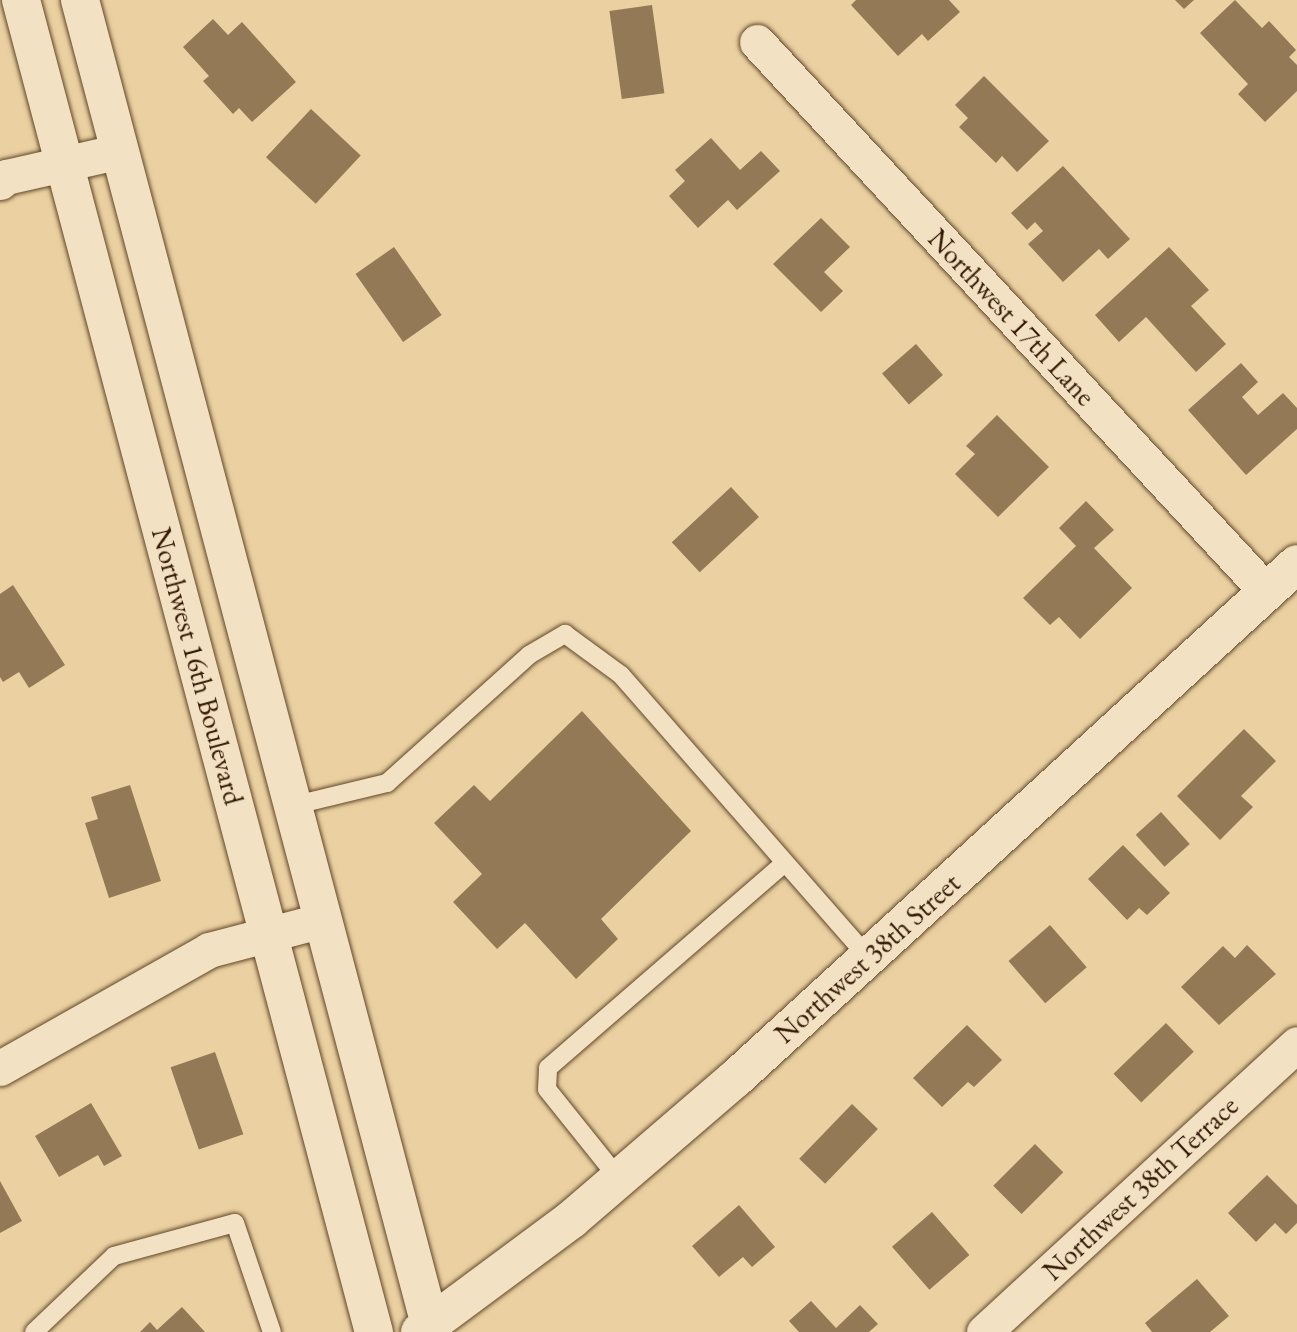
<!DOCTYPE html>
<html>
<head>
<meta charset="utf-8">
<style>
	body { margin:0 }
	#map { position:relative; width:1297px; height:1332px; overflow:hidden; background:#ebd1a1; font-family:"EB Garamond",serif }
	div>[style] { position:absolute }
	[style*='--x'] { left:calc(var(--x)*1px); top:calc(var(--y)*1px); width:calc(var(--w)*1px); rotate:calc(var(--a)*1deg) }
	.building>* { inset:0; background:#937955; transform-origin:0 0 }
	.roads { filter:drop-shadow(0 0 2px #61472a) drop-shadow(0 0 2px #61472a) }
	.service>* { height:18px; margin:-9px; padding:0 9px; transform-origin:9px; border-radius:9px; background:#f2e1c2 }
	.minor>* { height:35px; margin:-17.5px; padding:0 17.5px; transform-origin:17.5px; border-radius:17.5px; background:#f2e1c2 }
	.tertiary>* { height:38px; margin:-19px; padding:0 19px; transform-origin:19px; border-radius:19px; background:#f2e1c2 }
	.secondary>* { height:38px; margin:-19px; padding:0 19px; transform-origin:19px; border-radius:19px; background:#f2e1c2 }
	span { translate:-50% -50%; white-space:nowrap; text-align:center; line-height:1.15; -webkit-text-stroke:5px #f2e1c2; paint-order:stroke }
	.street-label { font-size:28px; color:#331903 }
</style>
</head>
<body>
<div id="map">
	<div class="building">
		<i style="clip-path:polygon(856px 0,949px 0,960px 12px,928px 41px,922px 34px,898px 56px,851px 5px)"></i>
		<i style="clip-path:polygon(1175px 0,1194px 0,1184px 9px)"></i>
		<i style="clip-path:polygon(1235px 0,1262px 28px,1269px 21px,1296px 50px,1289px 57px,1297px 65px,1297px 91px,1265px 122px,1238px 94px,1248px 84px,1200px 33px)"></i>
		<i style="left:652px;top:5px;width:89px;height:43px;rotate:82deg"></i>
		<i style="clip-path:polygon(213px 19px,228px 35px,242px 22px,296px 82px,252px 122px,239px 108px,233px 114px,203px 81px,209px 76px,183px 47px)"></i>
		<i style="clip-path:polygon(984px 76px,1049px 141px,1017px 172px,1002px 156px,996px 163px,959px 127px,968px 118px,955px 105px)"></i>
		<i style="left:311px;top:109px;width:68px;height:66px;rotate:43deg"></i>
		<i style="clip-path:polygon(711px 138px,740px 170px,761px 151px,780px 171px,737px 210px,728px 200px,698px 228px,669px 196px,685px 181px,675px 170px)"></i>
		<i style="clip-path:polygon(1063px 166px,1130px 239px,1108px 259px,1099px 249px,1063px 282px,1028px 244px,1043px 231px,1035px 222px,1027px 230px,1011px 213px)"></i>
		<i style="clip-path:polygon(821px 218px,850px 247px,824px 272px,843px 291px,821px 312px,773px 264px)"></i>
		<i style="left:394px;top:247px;width:83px;height:47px;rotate:55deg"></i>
		<i style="clip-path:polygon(1169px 247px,1209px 290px,1191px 306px,1226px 344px,1196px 372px,1146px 317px,1119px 342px,1095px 315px)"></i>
		<i style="left:916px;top:344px;width:41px;height:45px;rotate:49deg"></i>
		<i style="clip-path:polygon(1241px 363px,1258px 382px,1242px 397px,1258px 415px,1283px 393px,1297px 408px,1297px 429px,1246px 475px,1188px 410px)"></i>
		<i style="clip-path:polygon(997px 415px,1049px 467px,998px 517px,955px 474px,975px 454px,966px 446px)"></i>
		<i style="left:731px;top:487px;width:41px;height:81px;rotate:47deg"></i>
		<i style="clip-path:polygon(1086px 501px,1114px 530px,1094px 548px,1132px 588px,1080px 639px,1059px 617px,1050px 625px,1023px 598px,1076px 546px,1059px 528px)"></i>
		<i style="clip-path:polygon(13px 585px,65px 665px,29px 688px,19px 672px,3px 682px,0 677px,0 594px)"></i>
		<i style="clip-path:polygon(582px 711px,691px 831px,601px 919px,618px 939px,576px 979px,525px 923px,497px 949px,453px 902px,482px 874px,434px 823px,474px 785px,490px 801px)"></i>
		<i style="clip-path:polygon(1244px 729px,1276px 761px,1241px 796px,1253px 807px,1220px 840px,1177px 796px)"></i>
		<i style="clip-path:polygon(130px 785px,161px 881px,109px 898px,85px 823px,98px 819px,91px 797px)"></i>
		<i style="left:1161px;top:812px;width:43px;height:34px;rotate:48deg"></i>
		<i style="clip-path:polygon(1123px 845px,1170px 893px,1147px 915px,1139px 908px,1127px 920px,1088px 879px)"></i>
		<i style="left:1050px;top:925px;width:56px;height:55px;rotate:49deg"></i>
		<i style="clip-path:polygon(1247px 945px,1276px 974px,1219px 1025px,1181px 987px,1223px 946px,1235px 958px)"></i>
		<i style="left:1166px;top:1023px;width:40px;height:73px;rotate:46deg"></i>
		<i style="clip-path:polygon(967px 1025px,1002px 1060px,974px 1087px,968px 1082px,942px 1107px,913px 1078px)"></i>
		<i style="left:215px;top:1052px;width:87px;height:47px;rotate:71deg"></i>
		<i style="clip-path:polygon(91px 1103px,122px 1156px,104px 1166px,98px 1155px,59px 1177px,35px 1136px)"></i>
		<i style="left:852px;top:1104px;width:36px;height:76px;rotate:44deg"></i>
		<i style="left:1035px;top:1144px;width:40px;height:59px;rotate:45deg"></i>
		<i style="clip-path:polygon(1267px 1175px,1297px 1205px,1297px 1223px,1286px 1234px,1275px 1223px,1256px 1242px,1228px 1213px)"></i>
		<i style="clip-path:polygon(0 1181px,22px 1221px,0 1233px)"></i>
		<i style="clip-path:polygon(739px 1205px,775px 1247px,752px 1267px,743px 1257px,719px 1277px,692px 1246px)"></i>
		<i style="left:932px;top:1212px;width:57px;height:53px;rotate:49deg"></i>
		<i style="clip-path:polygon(1197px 1279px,1229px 1316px,1210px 1332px,1152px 1332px,1145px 1323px)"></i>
		<i style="clip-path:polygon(811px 1301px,836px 1328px,860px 1305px,878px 1324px,869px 1332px,799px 1332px,789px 1321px)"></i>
		<i style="clip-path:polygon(182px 1307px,205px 1332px,140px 1332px,150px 1322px,157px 1330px)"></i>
	</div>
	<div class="roads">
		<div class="service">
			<i style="--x:292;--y:806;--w:98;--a:-13.6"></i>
			<i style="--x:387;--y:783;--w:191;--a:-42"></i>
			<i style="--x:529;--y:655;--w:42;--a:-30.3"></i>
			<i style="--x:565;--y:634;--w:69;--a:36.2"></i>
			<i style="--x:621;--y:675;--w:375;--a:48.8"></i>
			<i style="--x:619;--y:1179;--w:115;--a:-128.7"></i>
			<i style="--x:547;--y:1089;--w:21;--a:-87"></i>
			<i style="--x:548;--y:1068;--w:313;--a:-40.9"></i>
			<i style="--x:34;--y:1332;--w:110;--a:-43.5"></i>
			<i style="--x:114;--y:1256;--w:125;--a:-15.3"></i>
			<i style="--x:235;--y:1223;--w:115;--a:71.3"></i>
		</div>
		<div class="minor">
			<i style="--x:757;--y:42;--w:750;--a:47.16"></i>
			<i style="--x:0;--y:182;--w:8;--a:-40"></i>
			<i style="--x:6;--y:177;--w:117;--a:-12.8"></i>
			<i style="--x:0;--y:1068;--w:240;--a:-29.4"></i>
			<i style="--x:209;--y:950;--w:118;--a:-14.7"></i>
			<i style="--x:984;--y:1332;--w:425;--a:-42.6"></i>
		</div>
		<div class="tertiary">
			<i style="--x:420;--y:1332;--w:189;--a:-36.6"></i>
			<i style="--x:572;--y:1219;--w:215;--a:-40.7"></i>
			<i style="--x:735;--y:1079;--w:762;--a:-42.5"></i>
		</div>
		<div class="secondary">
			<i style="--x:21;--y:0;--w:1378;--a:75.16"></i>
			<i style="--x:80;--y:0;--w:1378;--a:75.2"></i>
		</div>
	</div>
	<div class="street-label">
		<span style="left:1012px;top:317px;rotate:47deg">Northwest 17th Lane</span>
		<span style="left:198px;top:666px;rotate:75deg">Northwest 16th Boulevard</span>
		<span style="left:867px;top:958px;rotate:-42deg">Northwest 38th Street</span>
		<span style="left:1140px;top:1188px;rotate:-43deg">Northwest 38th Terrace</span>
	</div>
</div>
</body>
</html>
